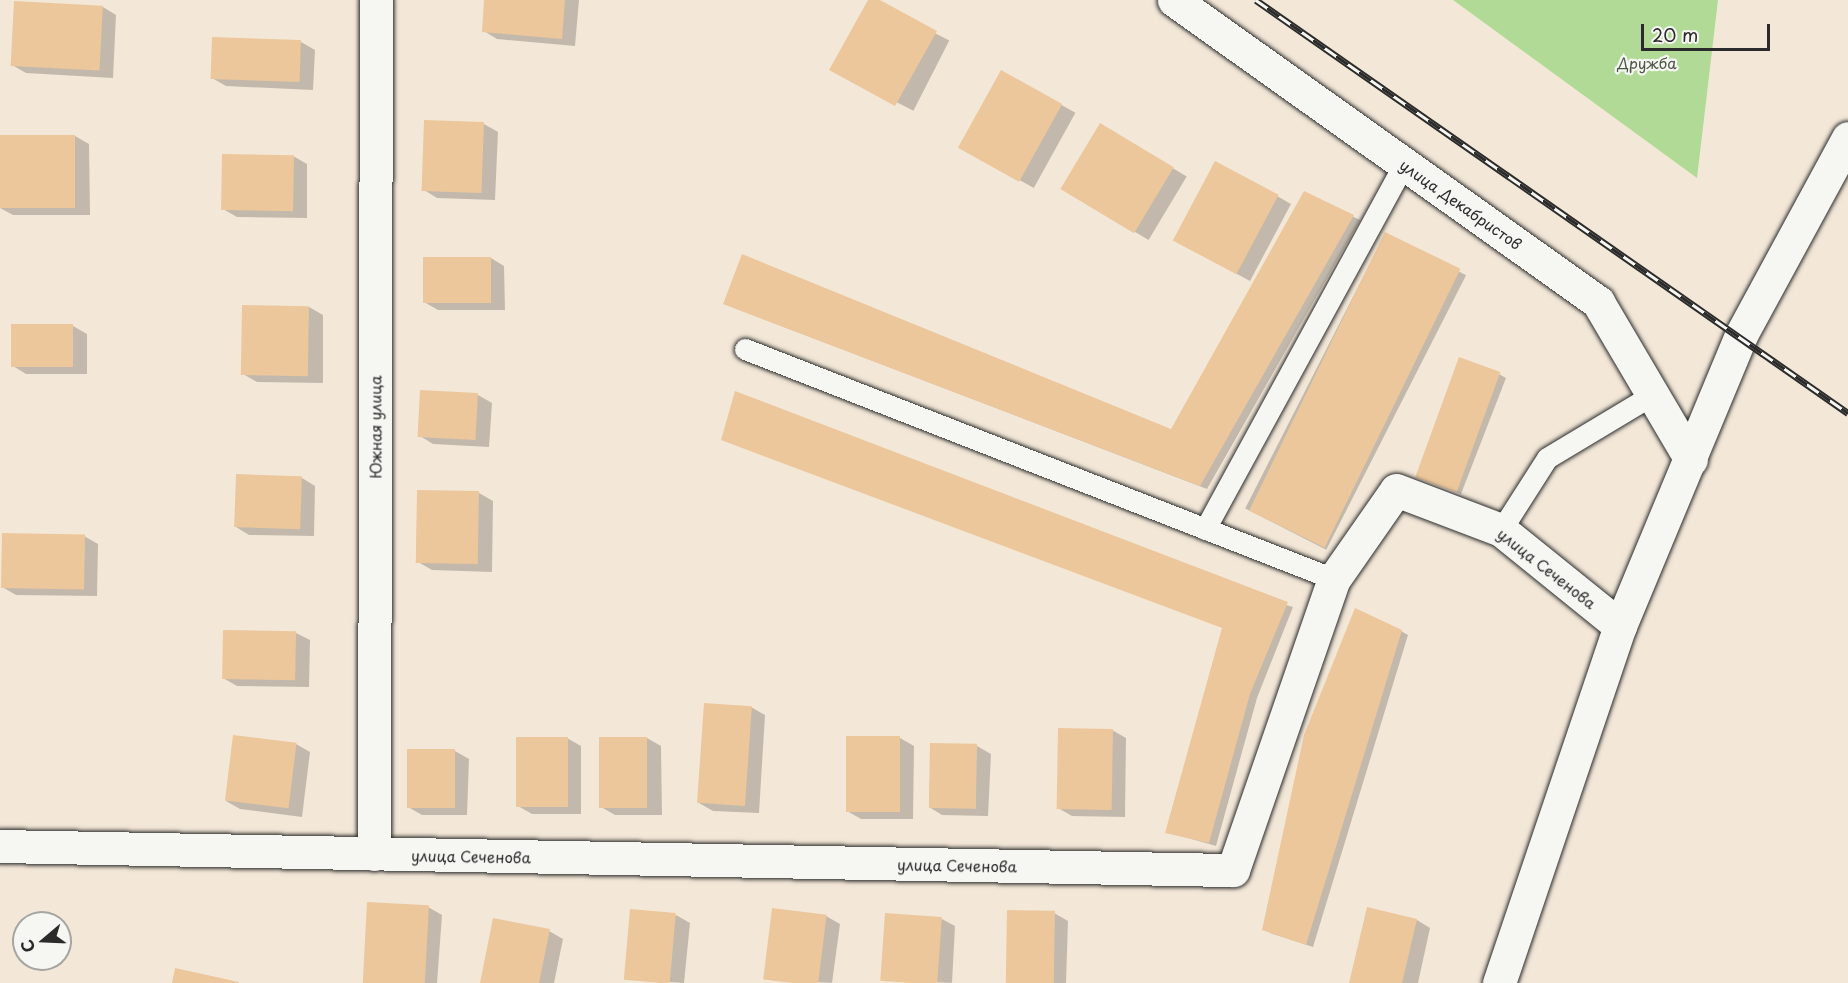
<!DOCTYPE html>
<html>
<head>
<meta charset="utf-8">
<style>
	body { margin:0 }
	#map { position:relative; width:1848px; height:983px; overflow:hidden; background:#f3e8d8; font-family:"Playpen Sans",sans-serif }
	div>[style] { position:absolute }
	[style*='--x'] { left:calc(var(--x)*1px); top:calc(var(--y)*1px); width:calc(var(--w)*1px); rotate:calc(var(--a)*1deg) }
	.green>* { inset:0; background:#b1da96 }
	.shadow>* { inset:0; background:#0003; transform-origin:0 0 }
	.building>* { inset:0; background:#ecc79c; transform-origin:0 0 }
	.roads { filter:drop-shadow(0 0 2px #2b2b2b) drop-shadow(0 0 2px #2b2b2b) }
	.service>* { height:21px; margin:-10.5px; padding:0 10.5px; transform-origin:10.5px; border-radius:10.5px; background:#f6f6f2 }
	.minor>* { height:33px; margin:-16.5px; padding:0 16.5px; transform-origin:16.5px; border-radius:16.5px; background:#f6f6f2 }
	.rail>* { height:7px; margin-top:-3.5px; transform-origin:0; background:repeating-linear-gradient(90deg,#f6f6f2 0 14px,#2b2b2b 0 28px); box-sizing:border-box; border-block:2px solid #2b2b2b }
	span { translate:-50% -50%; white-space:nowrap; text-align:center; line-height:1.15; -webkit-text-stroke:4.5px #f6f6f2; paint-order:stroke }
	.park-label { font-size:15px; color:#4c5746 }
	.street-label { font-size:15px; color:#2b2b2b }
	.north { position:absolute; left:12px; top:911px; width:60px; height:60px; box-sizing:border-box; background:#f6f6f2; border:2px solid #a5a5a2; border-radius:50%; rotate:251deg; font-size:16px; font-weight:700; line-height:24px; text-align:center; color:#2b2b2b }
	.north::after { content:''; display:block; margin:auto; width:21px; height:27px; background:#2b2b2b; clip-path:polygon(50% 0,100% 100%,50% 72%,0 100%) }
	.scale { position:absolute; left:1641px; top:24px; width:129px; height:27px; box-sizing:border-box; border:3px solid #2b2b2b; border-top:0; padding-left:8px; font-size:18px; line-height:21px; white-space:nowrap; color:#2b2b2b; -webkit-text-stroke:4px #f6f6f2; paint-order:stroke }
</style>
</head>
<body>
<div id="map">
	<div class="green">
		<i style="clip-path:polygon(1453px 0,1718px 0,1697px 178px)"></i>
	</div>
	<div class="shadow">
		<i style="clip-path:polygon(486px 0,579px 0,575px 46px,497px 39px,484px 31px)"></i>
		<i style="left:870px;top:0;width:89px;height:79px;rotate:27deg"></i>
		<i style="clip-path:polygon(103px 7px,116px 15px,113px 78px,26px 73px,12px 65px)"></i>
		<i style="clip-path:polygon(301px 42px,315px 50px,313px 90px,226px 86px,212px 78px)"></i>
		<i style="left:1002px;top:72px;width:84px;height:86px;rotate:29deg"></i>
		<i style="clip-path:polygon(484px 124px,498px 132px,495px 200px,437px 198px,424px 190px)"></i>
		<i style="left:1101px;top:125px;width:100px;height:74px;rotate:31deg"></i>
		<i style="clip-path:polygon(75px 136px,89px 144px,90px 215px,13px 215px,0 208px,0 137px)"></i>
		<i style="clip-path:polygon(293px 156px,307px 164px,307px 218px,237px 217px,223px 209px)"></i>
		<i style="clip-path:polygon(1305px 193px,1360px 220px,1207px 489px,732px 307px,1172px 431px)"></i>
		<i style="clip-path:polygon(1277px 196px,1291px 204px,1250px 281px,1189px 248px)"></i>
		<i style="left:1385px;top:234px;width:91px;height:308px;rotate:27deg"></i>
		<i style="clip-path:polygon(491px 258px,504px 266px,505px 310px,438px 310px,424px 302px)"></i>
		<i style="clip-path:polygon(309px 307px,323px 315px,323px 383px,257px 382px,243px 374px)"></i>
		<i style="clip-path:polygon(73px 326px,87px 334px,87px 374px,26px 374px,13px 366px)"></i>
		<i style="clip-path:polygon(1499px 374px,1506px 378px,1461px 494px,1422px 479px)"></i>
		<i style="clip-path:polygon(478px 395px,492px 403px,489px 447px,433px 444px,420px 436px)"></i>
		<i style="clip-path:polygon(723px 440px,1293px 607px,1257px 698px,1216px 846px,1167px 832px,1224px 628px)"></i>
		<i style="clip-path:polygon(302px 478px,315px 486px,314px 536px,249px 535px,236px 527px)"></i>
		<i style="clip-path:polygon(479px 493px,493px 501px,492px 572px,432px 570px,418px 562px)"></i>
		<i style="clip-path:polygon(84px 536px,98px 544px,97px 596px,16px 595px,2px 587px)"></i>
		<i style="clip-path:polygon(1401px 631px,1408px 635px,1313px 947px,1270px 933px)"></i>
		<i style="clip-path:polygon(296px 633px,310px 640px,309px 687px,237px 686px,223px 678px)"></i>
		<i style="clip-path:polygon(751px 707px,765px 715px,759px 813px,713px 811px,699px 803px)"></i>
		<i style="clip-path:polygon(1112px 730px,1126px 738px,1125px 817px,1072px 816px,1058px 808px)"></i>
		<i style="clip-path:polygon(567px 738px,581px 746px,581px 814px,532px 814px,518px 806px)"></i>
		<i style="clip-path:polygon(647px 738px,661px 746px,662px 815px,615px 815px,601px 807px)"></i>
		<i style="clip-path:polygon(900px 738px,914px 746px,913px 819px,861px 819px,847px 811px)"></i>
		<i style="clip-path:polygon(296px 744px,310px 752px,302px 817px,240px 809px,226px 801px)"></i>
		<i style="clip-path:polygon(931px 744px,977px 746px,991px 754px,988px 816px,942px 815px,929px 807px)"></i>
		<i style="clip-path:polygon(455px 751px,469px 759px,467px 815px,422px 815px,408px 807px)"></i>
		<i style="clip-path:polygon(428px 907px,442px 915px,437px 983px,363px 983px)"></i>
		<i style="clip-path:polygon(1054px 913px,1068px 921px,1066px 983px,1006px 983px)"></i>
		<i style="clip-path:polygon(676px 915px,690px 923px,684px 983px,626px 979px)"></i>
		<i style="clip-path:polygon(826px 916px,840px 924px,832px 983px,764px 979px)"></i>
		<i style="clip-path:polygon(942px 919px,955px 926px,952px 983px,882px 980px)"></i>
		<i style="clip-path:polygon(1417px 920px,1430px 928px,1418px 983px,1351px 983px)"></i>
		<i style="clip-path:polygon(549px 931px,563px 939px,554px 983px,481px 983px)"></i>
	</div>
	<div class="building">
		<i style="clip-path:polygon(484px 0,565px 0,562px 39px,482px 32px)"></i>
		<i style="clip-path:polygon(868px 0,880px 0,937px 31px,895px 106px,829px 70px)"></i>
		<i style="left:14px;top:1px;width:89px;height:65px;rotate:3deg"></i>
		<i style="left:212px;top:37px;width:89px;height:42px;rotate:2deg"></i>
		<i style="left:1001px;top:70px;width:70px;height:89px;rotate:29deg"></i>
		<i style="left:424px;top:120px;width:60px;height:71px;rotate:2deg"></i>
		<i style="left:1100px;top:123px;width:86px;height:77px;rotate:31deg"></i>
		<i style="left:0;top:135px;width:75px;height:73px"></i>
		<i style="left:222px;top:154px;width:72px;height:56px;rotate:1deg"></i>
		<i style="left:1215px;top:161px;width:72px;height:90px;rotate:28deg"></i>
		<i style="clip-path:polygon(1304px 191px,1354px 215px,1200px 486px,723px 304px,742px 254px,1171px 429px)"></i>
		<i style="left:1385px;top:232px;width:84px;height:310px;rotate:26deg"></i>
		<i style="left:423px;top:257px;width:68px;height:46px"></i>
		<i style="left:242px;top:305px;width:67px;height:70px;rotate:1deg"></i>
		<i style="left:11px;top:324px;width:62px;height:43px"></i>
		<i style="left:1459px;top:357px;width:44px;height:128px;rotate:20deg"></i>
		<i style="left:420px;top:390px;width:58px;height:47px;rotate:3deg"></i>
		<i style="clip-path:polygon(735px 391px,1288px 602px,1250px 694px,1209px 843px,1165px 833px,1222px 628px,721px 440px)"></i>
		<i style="left:236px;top:474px;width:66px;height:53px;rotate:2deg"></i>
		<i style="left:417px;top:490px;width:62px;height:73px;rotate:1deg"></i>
		<i style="left:2px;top:533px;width:83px;height:55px;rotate:1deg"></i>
		<i style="clip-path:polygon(1355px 608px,1402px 630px,1306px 945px,1262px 930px,1304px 735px)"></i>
		<i style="left:223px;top:630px;width:73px;height:49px;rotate:1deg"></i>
		<i style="left:704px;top:703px;width:48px;height:100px;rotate:4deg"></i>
		<i style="left:1058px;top:728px;width:55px;height:81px;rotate:1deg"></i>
		<i style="left:233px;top:735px;width:64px;height:66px;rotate:7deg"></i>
		<i style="left:846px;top:736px;width:54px;height:76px"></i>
		<i style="left:516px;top:737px;width:52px;height:70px"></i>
		<i style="left:599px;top:737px;width:48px;height:71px"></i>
		<i style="left:930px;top:743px;width:47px;height:65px;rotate:1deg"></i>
		<i style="left:407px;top:749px;width:48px;height:59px"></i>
		<i style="left:367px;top:902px;width:62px;height:81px;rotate:3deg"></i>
		<i style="clip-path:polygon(1367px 907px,1417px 919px,1402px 983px,1349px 983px)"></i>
		<i style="left:772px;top:908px;width:55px;height:72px;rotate:7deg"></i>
		<i style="left:630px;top:909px;width:46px;height:71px;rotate:5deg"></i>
		<i style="left:1007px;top:910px;width:48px;height:73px;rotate:1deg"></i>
		<i style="left:885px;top:913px;width:57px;height:68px;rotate:4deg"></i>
		<i style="clip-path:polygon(493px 918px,550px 929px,539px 983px,480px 983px)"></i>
		<i style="clip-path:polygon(175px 968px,239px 982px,239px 983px,172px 983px)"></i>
	</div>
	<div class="roads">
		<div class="service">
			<i style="--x:745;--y:349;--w:632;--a:21.33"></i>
			<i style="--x:1205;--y:529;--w:416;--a:-61.4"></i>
			<i style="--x:1501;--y:530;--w:85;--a:-57.4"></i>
			<i style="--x:1547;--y:458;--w:122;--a:-31"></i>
		</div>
		<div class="minor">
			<i style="--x:1174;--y:0;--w:521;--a:35.46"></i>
			<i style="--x:1598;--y:302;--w:183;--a:59.5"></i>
			<i style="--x:0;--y:846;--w:1233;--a:1.12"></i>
			<i style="--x:1233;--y:870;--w:308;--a:-70.9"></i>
			<i style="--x:1334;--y:579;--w:108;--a:-55.1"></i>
			<i style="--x:1396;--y:490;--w:112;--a:20.9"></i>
			<i style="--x:1501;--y:530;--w:153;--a:38.9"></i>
			<i style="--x:374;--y:854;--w:854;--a:-89.87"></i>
			<i style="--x:1499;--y:983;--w:377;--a:-71.3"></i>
			<i style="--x:1620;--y:626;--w:315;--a:-67.4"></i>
			<i style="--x:1741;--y:335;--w:224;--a:-61.5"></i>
		</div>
	</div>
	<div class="rail">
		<i style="--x:1256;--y:0;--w:722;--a:34.9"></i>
	</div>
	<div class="park-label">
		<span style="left:1647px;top:63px">Дружба</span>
	</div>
	<div class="street-label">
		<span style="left:1461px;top:204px;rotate:35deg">улица Декабристов</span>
		<span style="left:375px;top:427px;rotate:-90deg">Южная улица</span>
		<span style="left:1547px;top:568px;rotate:38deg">улица Сеченова</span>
		<span style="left:471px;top:856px;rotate:1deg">улица Сеченова</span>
		<span style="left:957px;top:865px;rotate:1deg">улица Сеченова</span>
	</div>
	<div class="north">С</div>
	<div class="scale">20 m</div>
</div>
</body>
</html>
